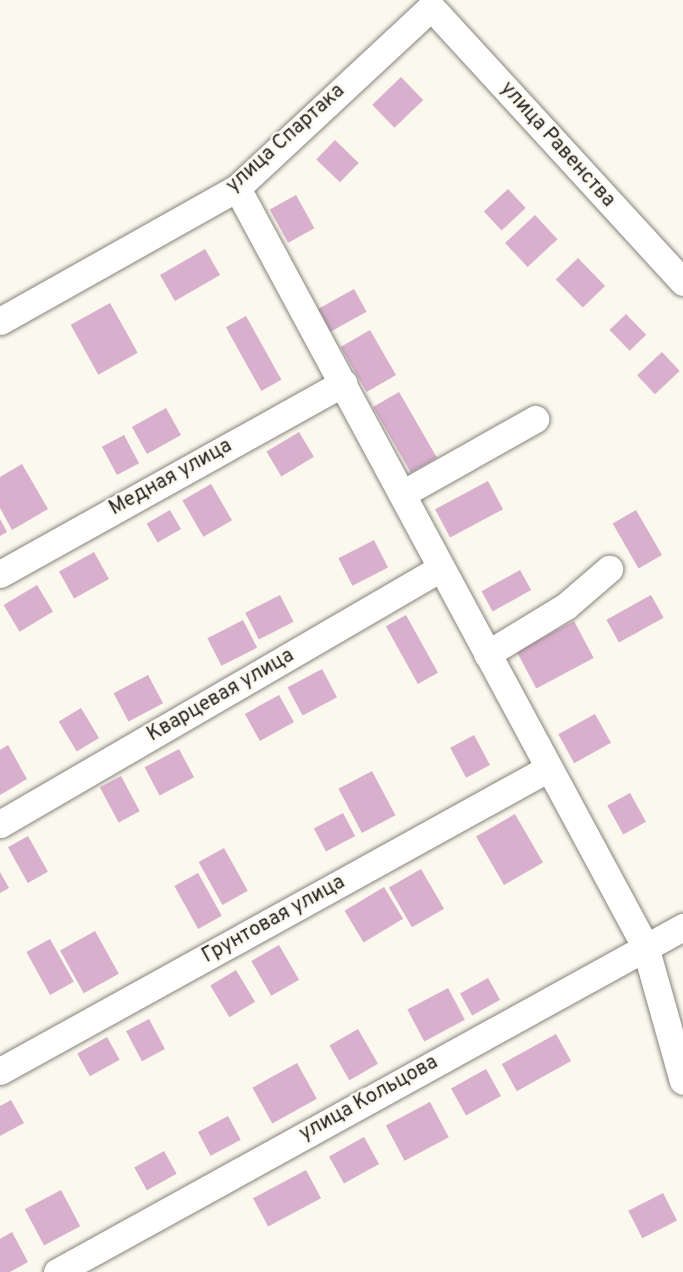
<!DOCTYPE html>
<html>
<head>
<meta charset="utf-8">
<style>
	body { margin:0 }
	#map { position:relative; width:683px; height:1272px; overflow:hidden; background:#fbf8ee; font-family:Overpass,sans-serif }
	div>[style] { position:absolute }
	[style*='--x'] { left:calc(var(--x)*1px); top:calc(var(--y)*1px); width:calc(var(--w)*1px); rotate:calc(var(--a)*1deg) }
	.building>* { inset:0; background:#d9afce; transform-origin:0 0 }
	.roads { filter:drop-shadow(0 0 2px #86837b) drop-shadow(0 0 2px #86837b) }
	.minor>* { height:27px; margin:-13.5px; padding:0 13.5px; transform-origin:13.5px; border-radius:13.5px; background:#fff }
	span { translate:-50% -50%; white-space:nowrap; text-align:center; line-height:1.15; -webkit-text-stroke:4.5px #fbf8ee; paint-order:stroke }
	.street-label { font-size:20px; color:#201f1c }
</style>
</head>
<body>
<div id="map">
	<div class="building">
		<i style="left:401px;top:77px;width:32px;height:40px;rotate:46deg"></i>
		<i style="left:335px;top:140px;width:33px;height:27px;rotate:44deg"></i>
		<i style="left:508px;top:189px;width:26px;height:33px;rotate:47deg"></i>
		<i style="left:296px;top:195px;width:38px;height:30px;rotate:61deg"></i>
		<i style="left:535px;top:215px;width:33px;height:41px;rotate:47deg"></i>
		<i style="left:205px;top:249px;width:30px;height:52px;rotate:60deg"></i>
		<i style="left:578px;top:258px;width:39px;height:31px;rotate:46deg"></i>
		<i style="left:354px;top:289px;width:26px;height:41px;rotate:61deg"></i>
		<i style="left:110px;top:303px;width:57px;height:45px;rotate:61deg"></i>
		<i style="left:626px;top:314px;width:29px;height:23px;rotate:46deg"></i>
		<i style="left:246px;top:316px;width:73px;height:23px;rotate:61deg"></i>
		<i style="left:370px;top:330px;width:52px;height:34px;rotate:60deg"></i>
		<i style="left:662px;top:352px;width:26px;height:34px;rotate:47deg"></i>
		<i style="left:399px;top:392px;width:76px;height:30px;rotate:60deg"></i>
		<i style="left:166px;top:408px;width:31px;height:39px;rotate:61deg"></i>
		<i style="left:299px;top:432px;width:29px;height:38px;rotate:59deg"></i>
		<i style="left:124px;top:435px;width:32px;height:25px;rotate:62deg"></i>
		<i style="clip-path:polygon(22px 464px,48px 509px,12px 530px,0 508px,0 477px)"></i>
		<i style="left:488px;top:481px;width:32px;height:60px;rotate:62deg"></i>
		<i style="left:211px;top:484px;width:42px;height:33px;rotate:60deg"></i>
		<i style="left:170px;top:510px;width:22px;height:27px;rotate:60deg"></i>
		<i style="left:636px;top:510px;width:52px;height:27px;rotate:60deg"></i>
		<i style="clip-path:polygon(0 519px,7px 532px,0 536px)"></i>
		<i style="left:374px;top:540px;width:31px;height:40px;rotate:63deg"></i>
		<i style="left:94px;top:552px;width:31px;height:40px;rotate:61deg"></i>
		<i style="left:520px;top:570px;width:23px;height:44px;rotate:61deg"></i>
		<i style="left:37px;top:585px;width:31px;height:39px;rotate:59deg"></i>
		<i style="left:280px;top:595px;width:30px;height:39px;rotate:63deg"></i>
		<i style="left:651px;top:595px;width:26px;height:51px;rotate:61deg"></i>
		<i style="left:406px;top:615px;width:66px;height:23px;rotate:61deg"></i>
		<i style="left:243px;top:620px;width:31px;height:40px;rotate:63deg"></i>
		<i style="left:574px;top:621px;width:42px;height:65px;rotate:62deg"></i>
		<i style="left:322px;top:669px;width:32px;height:39px;rotate:62deg"></i>
		<i style="left:148px;top:675px;width:32px;height:39px;rotate:62deg"></i>
		<i style="left:279px;top:695px;width:31px;height:39px;rotate:61deg"></i>
		<i style="left:81px;top:708px;width:35px;height:26px;rotate:59deg"></i>
		<i style="left:595px;top:714px;width:33px;height:42px;rotate:61deg"></i>
		<i style="left:474px;top:735px;width:34px;height:27px;rotate:62deg"></i>
		<i style="clip-path:polygon(8px 745px,27px 779px,0 795px,0 750px)"></i>
		<i style="left:179px;top:749px;width:32px;height:39px;rotate:62deg"></i>
		<i style="left:372px;top:771px;width:50px;height:38px;rotate:62deg"></i>
		<i style="left:121px;top:776px;width:40px;height:24px;rotate:62deg"></i>
		<i style="left:630px;top:793px;width:33px;height:26px;rotate:61deg"></i>
		<i style="left:343px;top:813px;width:26px;height:33px;rotate:62deg"></i>
		<i style="left:515px;top:814px;width:56px;height:45px;rotate:60deg"></i>
		<i style="left:28px;top:836px;width:41px;height:23px;rotate:61deg"></i>
		<i style="left:224px;top:848px;width:49px;height:29px;rotate:61deg"></i>
		<i style="left:421px;top:869px;width:46px;height:37px;rotate:60deg"></i>
		<i style="clip-path:polygon(0 872px,9px 888px,0 893px)"></i>
		<i style="left:198px;top:873px;width:49px;height:27px;rotate:61deg"></i>
		<i style="left:384px;top:887px;width:37px;height:46px;rotate:59deg"></i>
		<i style="left:95px;top:931px;width:49px;height:40px;rotate:61deg"></i>
		<i style="left:50px;top:939px;width:49px;height:27px;rotate:61deg"></i>
		<i style="left:279px;top:945px;width:40px;height:32px;rotate:60deg"></i>
		<i style="left:236px;top:970px;width:37px;height:30px;rotate:59deg"></i>
		<i style="left:488px;top:978px;width:25px;height:32px;rotate:61deg"></i>
		<i style="left:448px;top:988px;width:36px;height:46px;rotate:62deg"></i>
		<i style="left:149px;top:1019px;width:34px;height:26px;rotate:62deg"></i>
		<i style="left:358px;top:1029px;width:40px;height:33px;rotate:60deg"></i>
		<i style="left:556px;top:1034px;width:31px;height:62px;rotate:61deg"></i>
		<i style="left:107px;top:1037px;width:26px;height:34px;rotate:61deg"></i>
		<i style="left:297px;top:1063px;width:41px;height:51px;rotate:61deg"></i>
		<i style="left:486px;top:1069px;width:31px;height:40px;rotate:61deg"></i>
		<i style="clip-path:polygon(11px 1100px,24px 1123px,0 1136px,0 1106px)"></i>
		<i style="left:430px;top:1102px;width:40px;height:50px;rotate:62deg"></i>
		<i style="left:228px;top:1116px;width:27px;height:34px;rotate:62deg"></i>
		<i style="left:364px;top:1137px;width:31px;height:40px;rotate:61deg"></i>
		<i style="left:164px;top:1151px;width:26px;height:34px;rotate:61deg"></i>
		<i style="left:306px;top:1170px;width:32px;height:60px;rotate:62deg"></i>
		<i style="left:61px;top:1190px;width:41px;height:41px;rotate:62deg"></i>
		<i style="left:663px;top:1193px;width:31px;height:39px;rotate:63deg"></i>
		<i style="clip-path:polygon(12px 1232px,28px 1262px,10px 1272px,0 1272px,0 1239px)"></i>
	</div>
	<div class="roads">
		<div class="minor">
			<i style="--x:237;--y:188;--w:861;--a:61.71"></i>
			<i style="--x:645;--y:946;--w:140;--a:74.3"></i>
			<i style="--x:0;--y:321;--w:272;--a:-29.3"></i>
			<i style="--x:237;--y:188;--w:265;--a:-43"></i>
			<i style="--x:431;--y:7;--w:373;--a:47.5"></i>
			<i style="--x:402;--y:494;--w:153;--a:-29.4"></i>
			<i style="--x:0;--y:574;--w:393;--a:-29.1"></i>
			<i style="--x:487;--y:654;--w:92;--a:-31.3"></i>
			<i style="--x:566;--y:606;--w:57;--a:-40.7"></i>
			<i style="--x:0;--y:824;--w:510;--a:-30.14"></i>
			<i style="--x:0;--y:1071;--w:625;--a:-28.9"></i>
			<i style="--x:57;--y:1272;--w:715;--a:-28.86"></i>
		</div>
	</div>
	<div class="street-label">
		<span style="left:286px;top:139px;rotate:-42deg">улица Спартака</span>
		<span style="left:557px;top:145px;rotate:48deg">улица Равенства</span>
		<span style="left:171px;top:478px;rotate:-29deg">Медная улица</span>
		<span style="left:221px;top:696px;rotate:-30deg">Кварцевая улица</span>
		<span style="left:274px;top:920px;rotate:-29deg">Грунтовая улица</span>
		<span style="left:369px;top:1099px;rotate:-29deg">улица Кольцова</span>
	</div>
</div>
</body>
</html>
